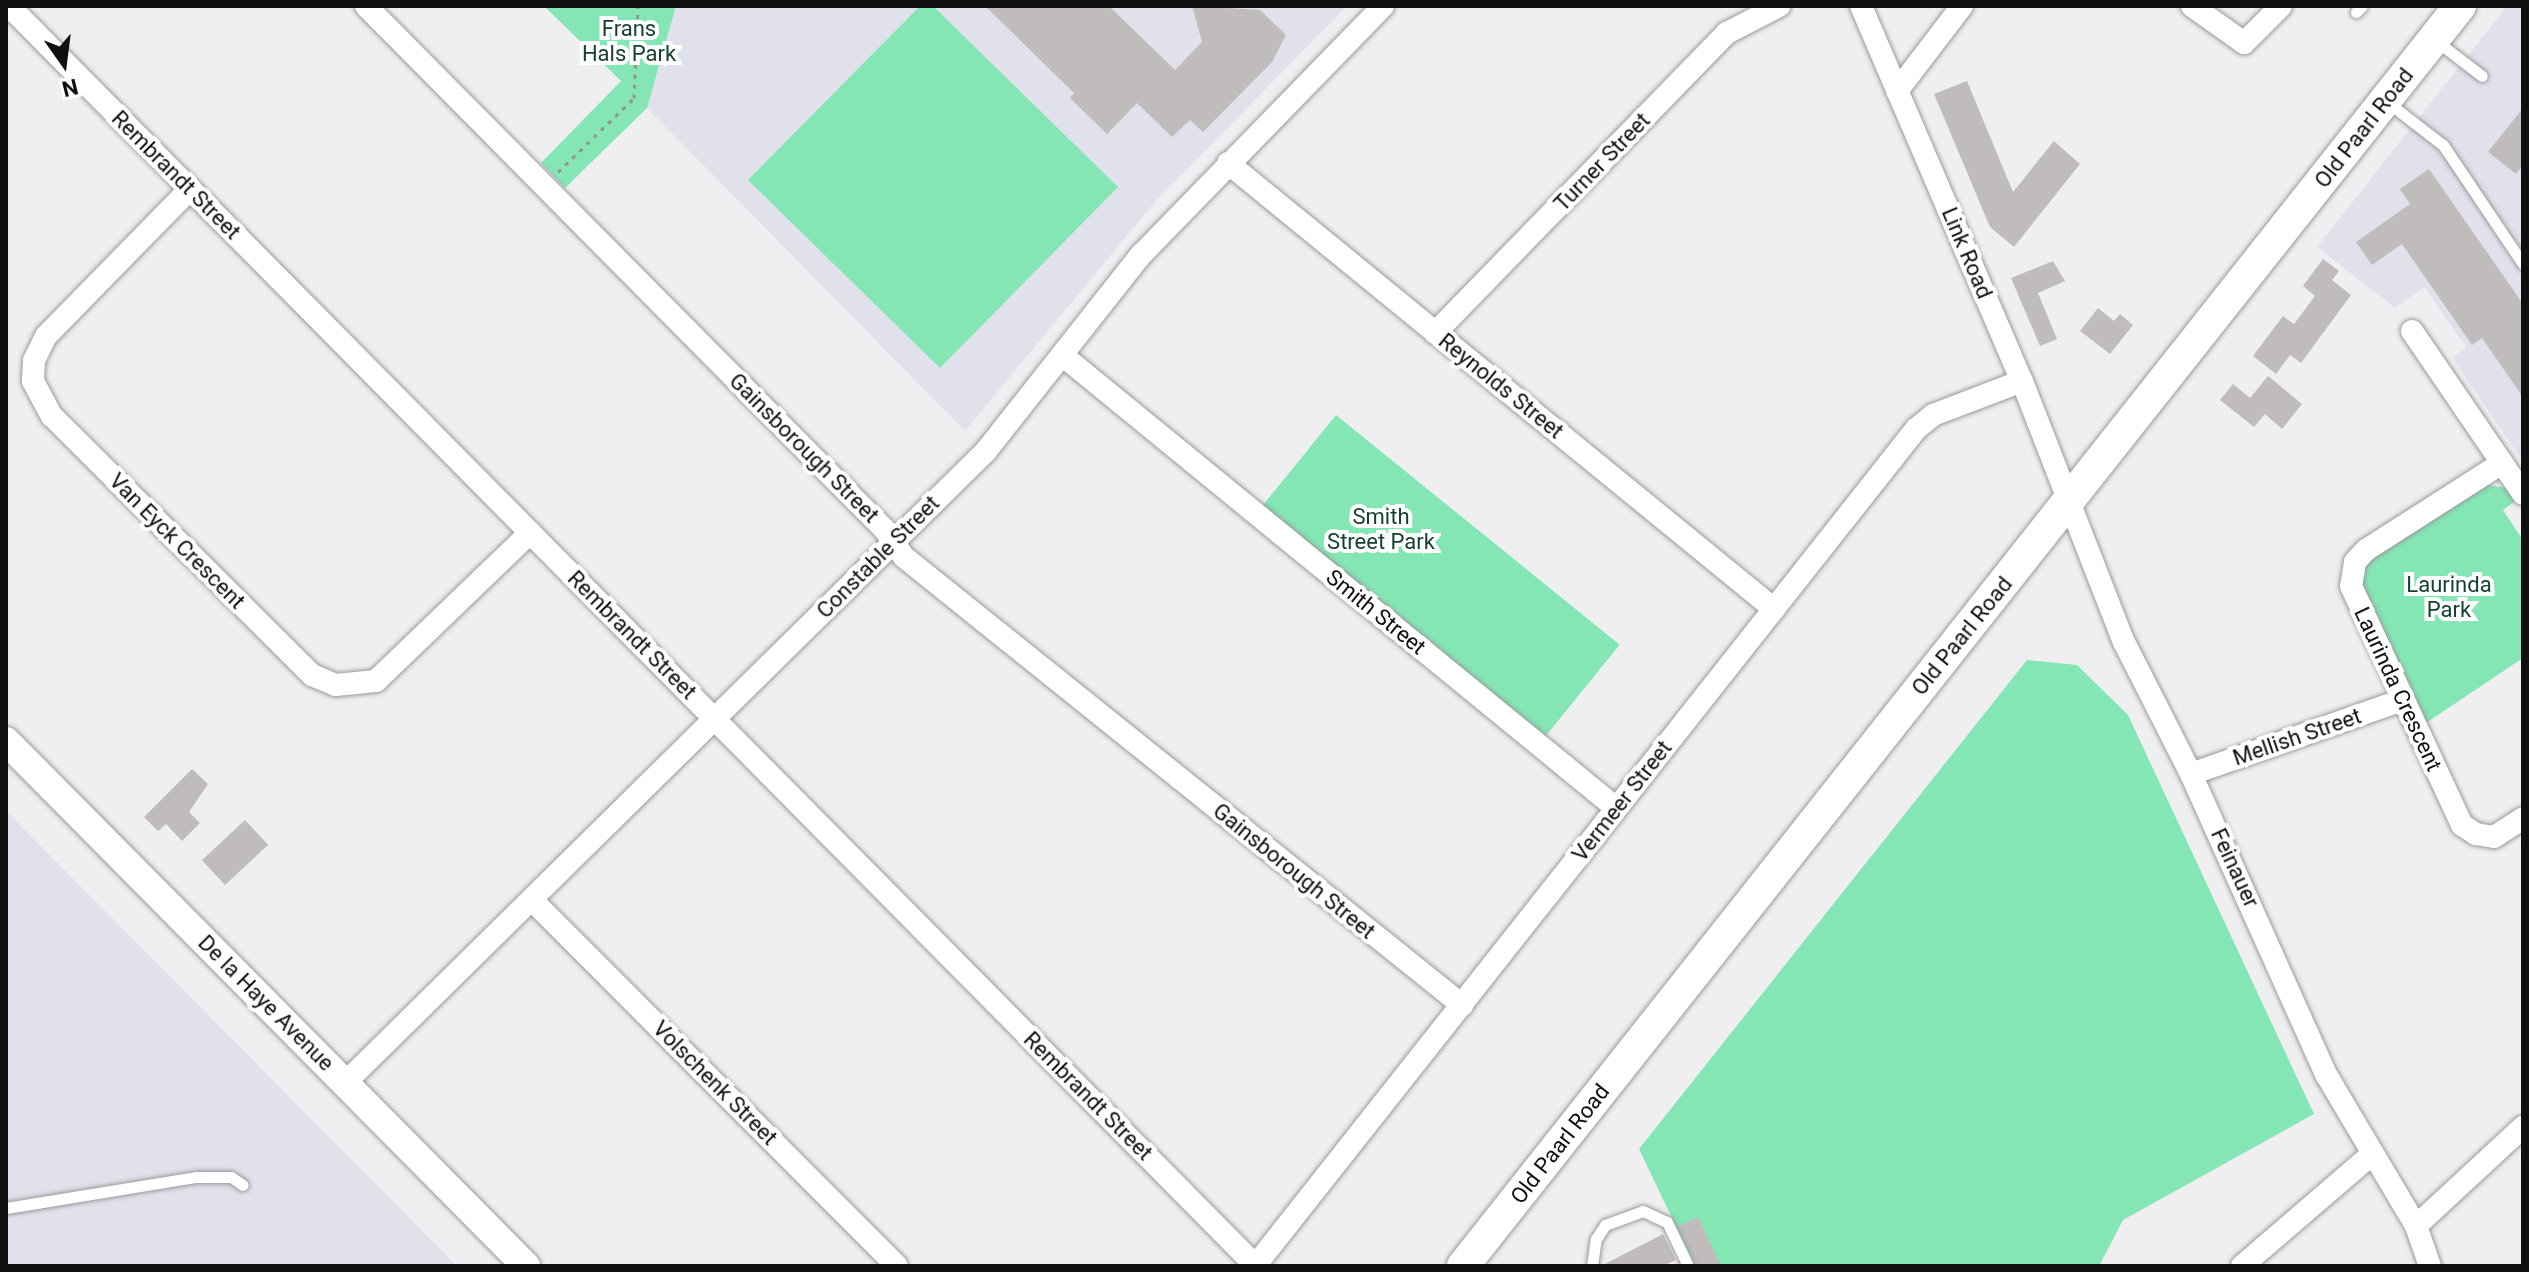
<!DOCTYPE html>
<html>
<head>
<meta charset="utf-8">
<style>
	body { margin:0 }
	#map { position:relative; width:2529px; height:1272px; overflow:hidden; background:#efeff2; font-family:Roboto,sans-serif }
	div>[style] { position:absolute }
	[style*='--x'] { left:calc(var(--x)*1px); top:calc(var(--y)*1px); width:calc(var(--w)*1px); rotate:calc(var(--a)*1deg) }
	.built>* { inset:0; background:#e1e1eb }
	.green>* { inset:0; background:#84e6b5; transform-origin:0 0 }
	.building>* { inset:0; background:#c0bcbc; transform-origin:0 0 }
	.path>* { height:3px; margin-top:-1.5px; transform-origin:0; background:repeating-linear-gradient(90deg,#939395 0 4px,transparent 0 10px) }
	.roads { filter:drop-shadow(0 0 2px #999a9c) drop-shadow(0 0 2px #999a9c) }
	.service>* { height:11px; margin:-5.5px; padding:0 5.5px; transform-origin:5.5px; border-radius:5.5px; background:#fff }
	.minor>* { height:22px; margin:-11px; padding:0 11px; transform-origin:11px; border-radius:11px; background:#fff }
	.tertiary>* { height:28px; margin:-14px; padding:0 14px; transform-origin:14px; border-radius:14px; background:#fff }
	.secondary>* { height:32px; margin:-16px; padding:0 16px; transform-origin:16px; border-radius:16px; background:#fff }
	span { translate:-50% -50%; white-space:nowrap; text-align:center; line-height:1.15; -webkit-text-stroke:8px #fff; paint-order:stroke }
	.park-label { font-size:22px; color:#16412d }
	.street-label { font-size:22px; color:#0f0f10 }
	.frame { position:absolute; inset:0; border:8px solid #0f0f10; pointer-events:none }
	.north { position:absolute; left:24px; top:24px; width:80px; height:80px; -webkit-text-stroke:6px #fff; paint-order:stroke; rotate:166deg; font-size:22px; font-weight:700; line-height:32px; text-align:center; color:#0f0f10 }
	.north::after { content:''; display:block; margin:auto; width:28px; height:36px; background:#0f0f10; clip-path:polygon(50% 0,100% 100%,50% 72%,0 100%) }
</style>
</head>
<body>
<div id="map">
	<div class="built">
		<i style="clip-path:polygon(676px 6px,1347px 6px,1154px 203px,965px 431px,647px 108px)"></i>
		<i style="clip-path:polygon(2507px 6px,2523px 6px,2523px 461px,2452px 358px,2466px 347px,2424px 287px,2395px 308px,2317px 247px)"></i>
		<i style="clip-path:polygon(6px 811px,457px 1266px,6px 1266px)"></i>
	</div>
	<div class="green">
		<i style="clip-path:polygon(544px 6px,676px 6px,647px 108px,565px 188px,541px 163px,621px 81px)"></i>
		<i style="clip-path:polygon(920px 6px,933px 6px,1118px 187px,940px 368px,748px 180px)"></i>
		<i style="left:1336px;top:415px;width:365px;height:119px;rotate:39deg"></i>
		<i style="clip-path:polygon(2488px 485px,2507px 488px,2515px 501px,2503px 510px,2523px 540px,2523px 658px,2426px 723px,2361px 585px,2366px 563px)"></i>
		<i style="clip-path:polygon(2027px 660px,2077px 665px,2128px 715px,2314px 1114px,2123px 1220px,2099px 1266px,1695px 1266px,1639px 1149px)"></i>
	</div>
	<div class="building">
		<i style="clip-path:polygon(985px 6px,1109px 6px,1175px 70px,1202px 42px,1192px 6px,1260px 10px,1286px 35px,1272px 62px,1203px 132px,1190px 120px,1172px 137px,1137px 103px,1107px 134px,1070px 98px,1074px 93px)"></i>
		<i style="clip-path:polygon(1967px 81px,2013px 192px,2054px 141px,2080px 164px,2014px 247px,1990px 227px,1934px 94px)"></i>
		<i style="clip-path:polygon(2523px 108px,2523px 165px,2516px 174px,2488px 152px)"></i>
		<i style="clip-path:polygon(2429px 169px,2523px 304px,2523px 397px,2482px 338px,2472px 345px,2402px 244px,2372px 265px,2356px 242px,2410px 204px,2400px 189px)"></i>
		<i style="clip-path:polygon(2323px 259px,2339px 271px,2332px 280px,2351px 295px,2301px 363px,2290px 355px,2276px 374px,2253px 356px,2283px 316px,2294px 324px,2315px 296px,2303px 286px)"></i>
		<i style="clip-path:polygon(2053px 261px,2065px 281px,2038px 293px,2057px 339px,2040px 346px,2011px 278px)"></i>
		<i style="clip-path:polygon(2098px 308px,2114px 321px,2120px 314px,2133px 325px,2110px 354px,2080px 331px)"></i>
		<i style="clip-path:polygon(2268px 376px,2302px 404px,2282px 429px,2265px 414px,2254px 427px,2220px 400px,2233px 384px,2250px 398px)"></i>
		<i style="clip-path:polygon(192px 769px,208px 784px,189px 812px,200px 823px,182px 841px,166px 824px,158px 831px,144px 817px)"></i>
		<i style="left:245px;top:820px;width:34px;height:59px;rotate:47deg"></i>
		<i style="clip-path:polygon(1698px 1217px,1721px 1266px,1696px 1266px,1678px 1226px)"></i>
		<i style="clip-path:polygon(1663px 1234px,1676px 1260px,1662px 1266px,1601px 1266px)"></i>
	</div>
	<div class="path">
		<i style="--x:558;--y:172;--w:106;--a:-44.2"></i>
		<i style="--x:634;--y:98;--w:92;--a:-87.5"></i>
	</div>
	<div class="roads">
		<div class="service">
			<i style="--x:2356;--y:12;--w:8;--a:-45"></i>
			<i style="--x:2435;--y:40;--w:59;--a:37.5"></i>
			<i style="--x:2386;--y:101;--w:72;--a:37.7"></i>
			<i style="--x:2443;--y:145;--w:143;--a:56.1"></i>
			<i style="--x:6;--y:1208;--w:193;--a:-9.3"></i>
			<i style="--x:196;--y:1177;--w:35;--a:0"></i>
			<i style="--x:231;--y:1177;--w:14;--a:34"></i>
			<i style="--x:1592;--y:1266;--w:27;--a:-82"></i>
			<i style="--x:1596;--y:1239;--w:17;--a:-57"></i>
			<i style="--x:1605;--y:1225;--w:40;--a:-20.2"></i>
			<i style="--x:1643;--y:1211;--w:26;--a:25"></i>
			<i style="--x:1667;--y:1222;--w:49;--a:64.5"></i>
		</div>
		<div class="minor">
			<i style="--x:9;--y:6;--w:1771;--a:45.3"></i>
			<i style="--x:366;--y:6;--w:738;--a:45.27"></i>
			<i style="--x:885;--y:530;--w:33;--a:55"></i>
			<i style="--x:904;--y:557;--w:716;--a:38.76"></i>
			<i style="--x:1861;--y:6;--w:408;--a:66.8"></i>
			<i style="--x:2022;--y:381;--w:280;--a:68.7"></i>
			<i style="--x:2124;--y:642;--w:148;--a:63.1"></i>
			<i style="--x:2191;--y:774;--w:331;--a:65.8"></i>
			<i style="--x:2327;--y:1076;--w:174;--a:59.3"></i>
			<i style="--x:2416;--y:1226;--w:42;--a:70.7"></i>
			<i style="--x:2192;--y:6;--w:64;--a:35.4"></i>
			<i style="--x:2244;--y:43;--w:52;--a:-45"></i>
			<i style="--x:1897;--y:91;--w:107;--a:-52.6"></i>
			<i style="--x:1228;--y:163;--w:705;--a:39.24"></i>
			<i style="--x:190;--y:189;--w:206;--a:134.4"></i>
			<i style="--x:46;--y:336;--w:28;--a:116"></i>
			<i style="--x:34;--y:361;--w:20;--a:93"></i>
			<i style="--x:33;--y:381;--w:40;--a:62"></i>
			<i style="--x:52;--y:416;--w:367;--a:44.9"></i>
			<i style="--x:312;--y:675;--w:26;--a:23"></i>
			<i style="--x:336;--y:685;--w:40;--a:-5.7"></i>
			<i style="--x:376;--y:681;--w:214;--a:-43.9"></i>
			<i style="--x:2412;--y:331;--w:197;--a:55.7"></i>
			<i style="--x:1435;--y:333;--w:419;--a:-45.8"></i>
			<i style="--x:1727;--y:33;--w:59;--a:-27.4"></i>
			<i style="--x:1062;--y:355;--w:716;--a:39.27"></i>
			<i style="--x:2502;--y:463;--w:161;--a:147.4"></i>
			<i style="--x:2366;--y:550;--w:16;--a:133"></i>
			<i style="--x:2355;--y:562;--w:24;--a:99"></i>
			<i style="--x:2351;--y:586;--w:264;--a:65.1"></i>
			<i style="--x:2462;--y:825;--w:17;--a:33"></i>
			<i style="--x:2476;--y:834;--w:18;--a:9"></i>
			<i style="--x:2494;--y:837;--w:35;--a:-33"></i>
			<i style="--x:2191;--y:774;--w:224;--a:-19.3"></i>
			<i style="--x:533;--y:901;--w:515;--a:45.08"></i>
			<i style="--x:345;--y:1083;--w:900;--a:-44.59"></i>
			<i style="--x:986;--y:451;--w:250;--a:-51.7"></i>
			<i style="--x:1141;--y:255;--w:347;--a:-45.8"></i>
			<i style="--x:2416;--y:1226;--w:146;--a:-42.8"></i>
			<i style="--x:1255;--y:1266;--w:1067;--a:-51.7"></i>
			<i style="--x:1916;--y:429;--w:22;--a:-39"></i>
			<i style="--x:1933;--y:415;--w:95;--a:-20.9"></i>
			<i style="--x:2242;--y:1266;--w:170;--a:-40.7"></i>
		</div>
		<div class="tertiary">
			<i style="--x:6;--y:741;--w:739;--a:45.27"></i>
		</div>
		<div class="secondary">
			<i style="--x:1463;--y:1266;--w:1607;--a:-51.65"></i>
		</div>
	</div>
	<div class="park-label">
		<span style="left:629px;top:41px">Frans<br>Hals Park</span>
		<span style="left:1381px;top:529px">Smith<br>Street Park</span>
		<span style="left:2449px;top:597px">Laurinda<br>Park</span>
	</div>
	<div class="street-label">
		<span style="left:2364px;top:128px;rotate:-52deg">Old Paarl Road</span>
		<span style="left:1602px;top:162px;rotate:-46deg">Turner Street</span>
		<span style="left:176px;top:175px;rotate:45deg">Rembrandt Street</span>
		<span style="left:1967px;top:253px;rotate:67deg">Link Road</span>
		<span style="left:1501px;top:386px;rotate:39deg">Reynolds Street</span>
		<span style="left:804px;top:448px;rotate:45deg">Gainsborough Street</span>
		<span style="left:177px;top:541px;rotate:45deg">Van Eyck Crescent</span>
		<span style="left:878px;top:557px;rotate:-45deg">Constable Street</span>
		<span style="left:1376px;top:612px;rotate:39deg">Smith Street</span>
		<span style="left:632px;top:635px;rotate:45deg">Rembrandt Street</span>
		<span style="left:1962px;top:636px;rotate:-51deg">Old Paarl Road</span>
		<span style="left:2398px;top:689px;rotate:65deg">Laurinda Crescent</span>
		<span style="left:2297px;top:737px;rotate:-19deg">Mellish Street</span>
		<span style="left:1622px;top:801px;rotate:-52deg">Vermeer Street</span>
		<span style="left:2235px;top:868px;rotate:65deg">Feinauer</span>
		<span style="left:1294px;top:871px;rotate:39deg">Gainsborough Street</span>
		<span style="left:266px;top:1003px;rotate:45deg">De la Haye Avenue</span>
		<span style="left:715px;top:1083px;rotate:45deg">Volschenk Street</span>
		<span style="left:1088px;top:1096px;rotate:45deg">Rembrandt Street</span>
		<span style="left:1560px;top:1144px;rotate:-52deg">Old Paarl Road</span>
	</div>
	<div class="frame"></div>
	<div class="north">N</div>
</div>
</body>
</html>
